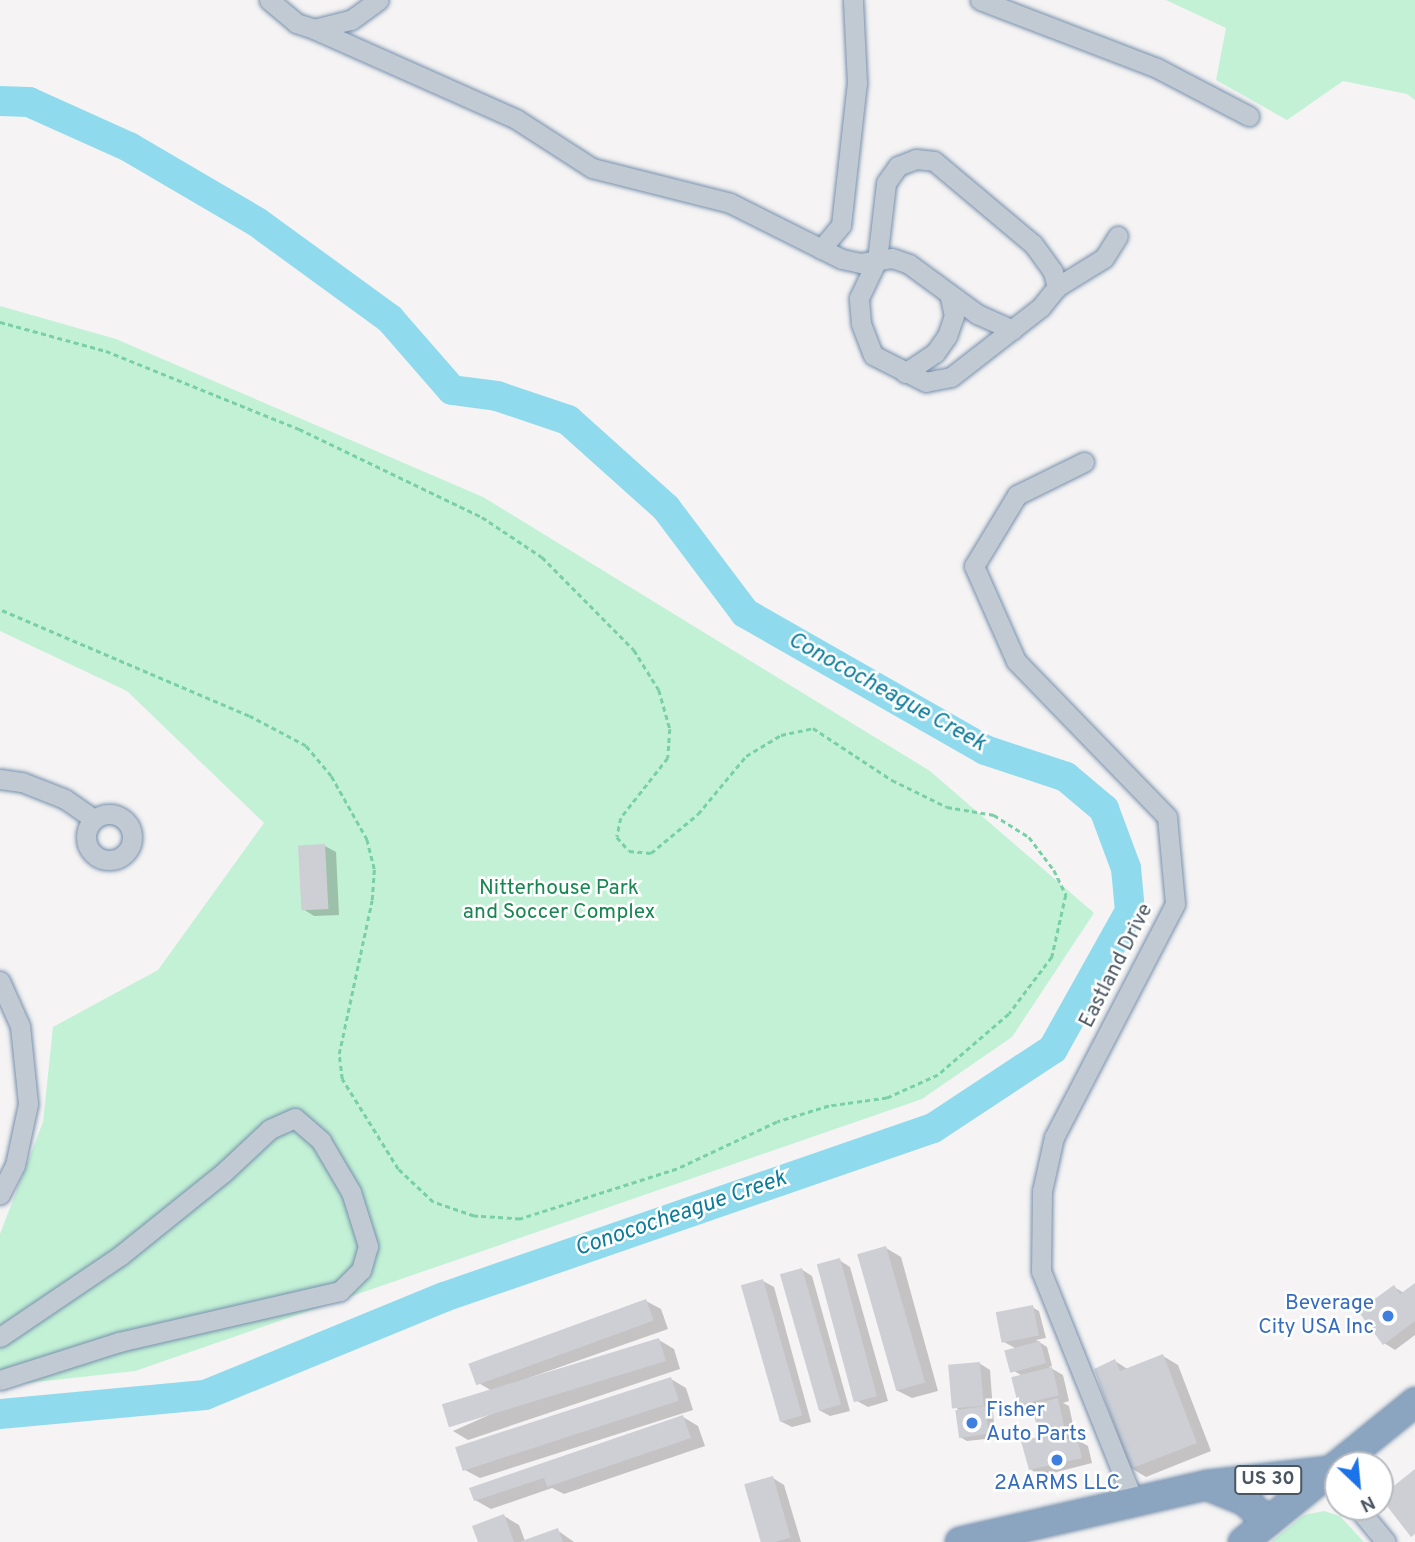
<!DOCTYPE html>
<html>
<head>
<meta charset="utf-8">
<style>
	body { margin:0 }
	#map { position:relative; width:1415px; height:1542px; overflow:hidden; background:#f5f3f3; font-family:Overpass,sans-serif }
	div>[style] { position:absolute }
	[style*='--x'] { left:calc(var(--x)*1px); top:calc(var(--y)*1px); width:calc(var(--w)*1px); rotate:calc(var(--a)*1deg) }
	.green>* { inset:0; background:#c3f1d5 }
	.shadow>* { inset:0; background:#0003 }
	.river>* { height:30px; margin:-15px; padding:0 15px; transform-origin:15px; border-radius:15px; background:#90daee }
	.building>* { inset:0; background:#cdcfd5; transform-origin:0 0 }
	.path>* { height:2.5px; margin-top:-1.25px; transform-origin:0; background:repeating-linear-gradient(90deg,#7ad0a6 0 5px,transparent 0 8.5px) }
	.roads { filter:drop-shadow(0 0 2px #7690ad) drop-shadow(0 0 2px #7690ad) }
	.minor>* { height:19px; margin:-9.5px; padding:0 9.5px; transform-origin:9.5px; border-radius:9.5px; background:#c1cad2 }
	.minor>.ring { margin:-9.5px; padding:0; box-sizing:content-box; background:none; border:19px solid #c1cad2; border-radius:50% }
	.highway>* { height:28px; margin:-14px; padding:0 14px; transform-origin:14px; border-radius:14px; background:#8ba5c1 }
	.dots>* { width:19px; height:19px; translate:-50% -50%; box-sizing:border-box; border:4px solid #fff; border-radius:50% }
	span { translate:-50% -50%; white-space:nowrap; text-align:center; line-height:1.15; -webkit-text-stroke:5px #fff; paint-order:stroke }
	.shield-label span { padding:2px 5px; background:#fff; border:2px solid; border-radius:5px; -webkit-text-stroke-width:0 }
	.shield-label { font-size:19px; color:#4a5661; font-weight:700 }
	.park-label { font-size:21px; color:#17864f }
	.street-label { font-size:21px; color:#4a5661 }
	.shop-label { font-size:21px; color:#366cbe }
	.right { translate:-100% -50%; text-align:right }
	.left { translate:0 -50%; text-align:left }
	.water-label { font-size:23px; color:#0c7c9b; font-style:italic }
	.north { position:absolute; left:1324px; top:1451px; width:70px; height:70px; box-sizing:border-box; background:#fff; border:2px solid #b7bbc0; border-radius:50%; rotate:154deg; font-size:19px; font-weight:700; line-height:28px; text-align:center; color:#4a5661 }
	.north::after { content:''; display:block; margin:auto; width:24px; height:32px; background:#1a73e8; clip-path:polygon(50% 0,100% 100%,50% 72%,0 100%) }
</style>
</head>
<body>
<div id="map">
	<div class="green">
		<i style="clip-path:polygon(1166px 0,1415px 0,1415px 100px,1407px 94px,1343px 81px,1287px 120px,1216px 80px,1226px 28px)"></i>
		<i style="clip-path:polygon(0 306px,116px 339px,483px 497px,930px 771px,1094px 913px,1012px 1037px,922px 1099px,135px 1371px,0 1386px,0 1234px,43px 1122px,53px 1027px,158px 970px,264px 823px,127px 691px,0 631px)"></i>
		<i style="clip-path:polygon(1324px 1511px,1340px 1516px,1364px 1542px,1271px 1542px,1304px 1515px)"></i>
	</div>
	<div class="shadow">
		<i style="clip-path:polygon(325px 846px,336px 852px,339px 915px,314px 916px,303px 909px)"></i>
		<i style="clip-path:polygon(886px 1248px,901px 1257px,938px 1391px,912px 1398px,896px 1390px)"></i>
		<i style="clip-path:polygon(839px 1260px,850px 1267px,888px 1401px,868px 1407px,857px 1401px)"></i>
		<i style="clip-path:polygon(801px 1269px,812px 1276px,850px 1411px,830px 1416px,819px 1410px)"></i>
		<i style="clip-path:polygon(763px 1281px,774px 1287px,811px 1422px,792px 1427px,780px 1421px)"></i>
		<i style="clip-path:polygon(1415px 1285px,1415px 1335px,1395px 1350px,1384px 1343px,1394px 1287px,1404px 1293px)"></i>
		<i style="clip-path:polygon(646px 1301px,661px 1309px,668px 1329px,492px 1391px,477px 1382px)"></i>
		<i style="clip-path:polygon(1032px 1307px,1039px 1311px,1046px 1338px,1036px 1340px,1047px 1347px,1052px 1366px,1049px 1367px,1063px 1375px,1069px 1401px,1063px 1403px,1069px 1406px,1076px 1439px,1088px 1446px,1092px 1463px,1041px 1476px,1030px 1469px,1041px 1439px,1035px 1410px,1020px 1405px,1023px 1376px,1012px 1370px,1015px 1348px,1004px 1342px)"></i>
		<i style="clip-path:polygon(659px 1340px,674px 1349px,680px 1369px,468px 1440px,453px 1431px)"></i>
		<i style="clip-path:polygon(1163px 1356px,1178px 1365px,1211px 1451px,1146px 1477px,1131px 1468px,1115px 1361px,1129px 1370px)"></i>
		<i style="clip-path:polygon(979px 1363px,990px 1370px,995px 1438px,967px 1441px,960px 1437px,962px 1412px,957px 1409px)"></i>
		<i style="clip-path:polygon(671px 1379px,686px 1388px,693px 1410px,480px 1478px,465px 1470px)"></i>
		<i style="clip-path:polygon(683px 1417px,698px 1426px,705px 1446px,564px 1494px,552px 1488px,491px 1509px,475px 1500px)"></i>
		<i style="clip-path:polygon(773px 1478px,784px 1485px,801px 1542px,763px 1542px,746px 1485px)"></i>
		<i style="clip-path:polygon(504px 1516px,519px 1525px,525px 1541px,557px 1530px,574px 1542px,479px 1542px)"></i>
	</div>
	<div class="river">
		<i style="--x:0;--y:101;--w:29;--a:2"></i>
		<i style="--x:29;--y:102;--w:110;--a:24.2"></i>
		<i style="--x:129;--y:147;--w:148;--a:30.4"></i>
		<i style="--x:257;--y:222;--w:165;--a:36.1"></i>
		<i style="--x:390;--y:319;--w:94;--a:48.9"></i>
		<i style="--x:452;--y:390;--w:45;--a:7.6"></i>
		<i style="--x:497;--y:396;--w:75;--a:18.7"></i>
		<i style="--x:568;--y:420;--w:132;--a:41.9"></i>
		<i style="--x:666;--y:508;--w:131;--a:53"></i>
		<i style="--x:745;--y:613;--w:276;--a:29.7"></i>
		<i style="--x:985;--y:750;--w:85;--a:18.4"></i>
		<i style="--x:1066;--y:777;--w:50;--a:40.1"></i>
		<i style="--x:1104;--y:809;--w:63;--a:69.6"></i>
		<i style="--x:1126;--y:868;--w:43;--a:84.7"></i>
		<i style="--x:1130;--y:911;--w:158;--a:119.2"></i>
		<i style="--x:1053;--y:1049;--w:144;--a:146.6"></i>
		<i style="--x:933;--y:1128;--w:517;--a:160.93"></i>
		<i style="--x:444;--y:1297;--w:258;--a:157.7"></i>
		<i style="--x:205;--y:1395;--w:206;--a:174.7"></i>
	</div>
	<div class="building">
		<i style="left:325px;top:844px;width:65px;height:27px;rotate:87deg"></i>
		<i style="left:886px;top:1246px;width:142px;height:30px;rotate:74deg"></i>
		<i style="left:840px;top:1258px;width:143px;height:24px;rotate:75deg"></i>
		<i style="left:802px;top:1268px;width:142px;height:23px;rotate:74deg"></i>
		<i style="left:763px;top:1279px;width:142px;height:23px;rotate:74deg"></i>
		<i style="clip-path:polygon(1415px 1283px,1415px 1321px,1383px 1345px,1358px 1311px,1394px 1285px,1400px 1294px)"></i>
		<i style="left:646px;top:1299px;width:23px;height:189px;rotate:70deg"></i>
		<i style="left:1033px;top:1305px;width:31px;height:38px;rotate:79deg"></i>
		<i style="left:659px;top:1338px;width:24px;height:227px;rotate:73deg"></i>
		<i style="left:1040px;top:1341px;width:23px;height:37px;rotate:75deg"></i>
		<i style="clip-path:polygon(1163px 1354px,1197px 1443px,1130px 1469px,1094px 1369px,1115px 1359px,1120px 1371px)"></i>
		<i style="left:980px;top:1362px;width:44px;height:32px;rotate:85deg"></i>
		<i style="left:1052px;top:1367px;width:29px;height:42px;rotate:76deg"></i>
		<i style="left:671px;top:1377px;width:25px;height:227px;rotate:72deg"></i>
		<i style="clip-path:polygon(1058px 1398px,1067px 1439px,1077px 1437px,1082px 1458px,1029px 1470px,1021px 1441px,1039px 1437px,1032px 1405px)"></i>
		<i style="left:985px;top:1406px;width:28px;height:30px;rotate:82deg"></i>
		<i style="clip-path:polygon(683px 1415px,691px 1438px,547px 1487px,544px 1478px,474px 1501px,469px 1488px)"></i>
		<i style="clip-path:polygon(1415px 1469px,1415px 1534px,1411px 1537px,1380px 1497px)"></i>
		<i style="left:773px;top:1476px;width:64px;height:30px;rotate:74deg"></i>
		<i style="clip-path:polygon(504px 1514px,514px 1542px,478px 1542px,472px 1526px)"></i>
		<i style="clip-path:polygon(558px 1528px,563px 1542px,519px 1542px)"></i>
	</div>
	<div class="path">
		<i style="--x:0;--y:322;--w:110;--a:15.3"></i>
		<i style="--x:106;--y:351;--w:208;--a:22"></i>
		<i style="--x:299;--y:429;--w:203;--a:25.7"></i>
		<i style="--x:482;--y:517;--w:72;--a:33.7"></i>
		<i style="--x:542;--y:557;--w:131;--a:45.3"></i>
		<i style="--x:634;--y:650;--w:47;--a:58"></i>
		<i style="--x:659;--y:690;--w:41;--a:74.2"></i>
		<i style="--x:670;--y:729;--w:29;--a:94"></i>
		<i style="--x:668;--y:758;--w:76;--a:128.1"></i>
		<i style="--x:621;--y:818;--w:19;--a:102"></i>
		<i style="--x:617;--y:837;--w:18;--a:49"></i>
		<i style="--x:629;--y:851;--w:22;--a:5"></i>
		<i style="--x:651;--y:853;--w:61;--a:-39.7"></i>
		<i style="--x:698;--y:814;--w:75;--a:-50.4"></i>
		<i style="--x:746;--y:756;--w:41;--a:-31"></i>
		<i style="--x:781;--y:735;--w:33;--a:-12"></i>
		<i style="--x:813;--y:728;--w:95;--a:33.4"></i>
		<i style="--x:892;--y:780;--w:61;--a:26.1"></i>
		<i style="--x:947;--y:807;--w:48;--a:9.7"></i>
		<i style="--x:994;--y:815;--w:41;--a:32.2"></i>
		<i style="--x:1029;--y:837;--w:41;--a:52.9"></i>
		<i style="--x:1054;--y:870;--w:28;--a:64"></i>
		<i style="--x:1066;--y:895;--w:64;--a:102.7"></i>
		<i style="--x:1052;--y:957;--w:71;--a:127"></i>
		<i style="--x:1009;--y:1014;--w:94;--a:139.3"></i>
		<i style="--x:938;--y:1075;--w:56;--a:155.7"></i>
		<i style="--x:887;--y:1098;--w:59;--a:172.1"></i>
		<i style="--x:829;--y:1106;--w:54;--a:162.9"></i>
		<i style="--x:777;--y:1122;--w:110;--a:154.8"></i>
		<i style="--x:677;--y:1169;--w:165;--a:162.3"></i>
		<i style="--x:520;--y:1219;--w:46;--a:-176.3"></i>
		<i style="--x:474;--y:1216;--w:43;--a:-161.1"></i>
		<i style="--x:433;--y:1202;--w:48;--a:-136.7"></i>
		<i style="--x:398;--y:1169;--w:106;--a:-121.9"></i>
		<i style="--x:342;--y:1079;--w:25;--a:-97"></i>
		<i style="--x:339;--y:1054;--w:157;--a:-77.9"></i>
		<i style="--x:372;--y:900;--w:31;--a:-86"></i>
		<i style="--x:374;--y:869;--w:30;--a:-104"></i>
		<i style="--x:367;--y:840;--w:73;--a:-119.4"></i>
		<i style="--x:331;--y:776;--w:39;--a:-130"></i>
		<i style="--x:306;--y:746;--w:64;--a:-152.2"></i>
		<i style="--x:249;--y:716;--w:271;--a:-156.9"></i>
	</div>
	<div class="roads">
		<div class="minor">
			<i style="--x:269;--y:0;--w:35;--a:40"></i>
			<i style="--x:296;--y:23;--w:19;--a:18"></i>
			<i style="--x:314;--y:29;--w:38;--a:-14"></i>
			<i style="--x:351;--y:20;--w:34;--a:-36"></i>
			<i style="--x:980;--y:0;--w:190;--a:21"></i>
			<i style="--x:1157;--y:68;--w:104;--a:27.6"></i>
			<i style="--x:314;--y:29;--w:221;--a:24"></i>
			<i style="--x:516;--y:119;--w:90;--a:32.8"></i>
			<i style="--x:592;--y:168;--w:142;--a:14.2"></i>
			<i style="--x:730;--y:203;--w:125;--a:26.6"></i>
			<i style="--x:842;--y:259;--w:19;--a:12"></i>
			<i style="--x:861;--y:263;--w:31;--a:-9"></i>
			<i style="--x:892;--y:258;--w:18;--a:19"></i>
			<i style="--x:909;--y:264;--w:84;--a:36.3"></i>
			<i style="--x:977;--y:314;--w:39;--a:24"></i>
			<i style="--x:916;--y:159;--w:18;--a:6"></i>
			<i style="--x:934;--y:161;--w:129;--a:40"></i>
			<i style="--x:1033;--y:244;--w:34;--a:54"></i>
			<i style="--x:1053;--y:272;--w:16;--a:75"></i>
			<i style="--x:1057;--y:287;--w:26;--a:129"></i>
			<i style="--x:1041;--y:307;--w:114;--a:142.1"></i>
			<i style="--x:951;--y:377;--w:25;--a:169"></i>
			<i style="--x:926;--y:382;--w:59;--a:-153"></i>
			<i style="--x:873;--y:355;--w:34;--a:-111"></i>
			<i style="--x:861;--y:323;--w:25;--a:-95"></i>
			<i style="--x:859;--y:298;--w:42;--a:-64.7"></i>
			<i style="--x:877;--y:260;--w:78;--a:-83.3"></i>
			<i style="--x:886;--y:183;--w:21;--a:-55"></i>
			<i style="--x:898;--y:166;--w:19;--a:-21"></i>
			<i style="--x:821;--y:249;--w:31;--a:-50"></i>
			<i style="--x:841;--y:225;--w:143;--a:-83.6"></i>
			<i style="--x:857;--y:83;--w:83;--a:-92.8"></i>
			<i style="--x:1057;--y:287;--w:55;--a:-31.7"></i>
			<i style="--x:1104;--y:258;--w:26;--a:-58"></i>
			<i style="--x:905;--y:373;--w:36;--a:-34"></i>
			<i style="--x:935;--y:353;--w:21;--a:-55"></i>
			<i style="--x:947;--y:336;--w:21;--a:-71"></i>
			<i style="--x:954;--y:316;--w:19;--a:-102"></i>
			<i style="--x:1084;--y:462;--w:75;--a:153.8"></i>
			<i style="--x:1017;--y:495;--w:83;--a:121.2"></i>
			<i style="--x:974;--y:566;--w:104;--a:66.1"></i>
			<i style="--x:1016;--y:661;--w:217;--a:45.9"></i>
			<i style="--x:1167;--y:817;--w:87;--a:84.7"></i>
			<i style="--x:1175;--y:904;--w:263;--a:117.4"></i>
			<i style="--x:1054;--y:1137;--w:55;--a:102.5"></i>
			<i style="--x:1042;--y:1191;--w:80;--a:90.7"></i>
			<i style="--x:1041;--y:1271;--w:247;--a:68.1"></i>
			<i style="--x:0;--y:779;--w:22;--a:8"></i>
			<i style="--x:22;--y:782;--w:46;--a:21.6"></i>
			<i style="--x:65;--y:799;--w:35;--a:35"></i>
			<i class="ring" style="left:86px;top:814px;width:27px;height:27px"></i>
			<i style="--x:0;--y:981;--w:49;--a:66"></i>
			<i style="--x:20;--y:1026;--w:78;--a:84.1"></i>
			<i style="--x:28;--y:1104;--w:62;--a:102"></i>
			<i style="--x:15;--y:1165;--w:33;--a:117"></i>
			<i style="--x:0;--y:1337;--w:146;--a:-34.1"></i>
			<i style="--x:121;--y:1255;--w:131;--a:-38.8"></i>
			<i style="--x:223;--y:1173;--w:64;--a:-43.1"></i>
			<i style="--x:270;--y:1129;--w:27;--a:-24"></i>
			<i style="--x:295;--y:1118;--w:35;--a:41"></i>
			<i style="--x:321;--y:1141;--w:59;--a:59.5"></i>
			<i style="--x:351;--y:1192;--w:57;--a:72.5"></i>
			<i style="--x:368;--y:1246;--w:25;--a:106"></i>
			<i style="--x:361;--y:1270;--w:30;--a:135"></i>
			<i style="--x:340;--y:1291;--w:227;--a:167"></i>
			<i style="--x:119;--y:1342;--w:125;--a:162.3"></i>
			<i style="--x:1357;--y:1507;--w:45;--a:50.4"></i>
		</div>
		<div class="highway">
			<i style="--x:1213;--y:1488;--w:35;--a:22"></i>
			<i style="--x:1245;--y:1501;--w:31;--a:42"></i>
			<i style="--x:960;--y:1542;--w:253;--a:-13"></i>
			<i style="--x:1207;--y:1485;--w:122;--a:-6.6"></i>
			<i style="--x:1243;--y:1542;--w:222;--a:-39.1"></i>
		</div>
	</div>
	<div class="dots">
		<i style="left:1388px;top:1316px;background:#3f7fe0"></i>
		<i style="left:972px;top:1423px;background:#3f7fe0"></i>
		<i style="left:1057px;top:1460px;background:#3f7fe0"></i>
	</div>
	<div class="shield-label">
		<span style="left:1268px;top:1480px">US 30</span>
	</div>
	<div class="park-label">
		<span style="left:559px;top:901px">Nitterhouse Park<br>and Soccer Complex</span>
	</div>
	<div class="street-label">
		<span style="left:1117px;top:966px;rotate:-63deg">Eastland Drive</span>
	</div>
	<div class="shop-label">
		<span class="right" style="left:1374px;top:1316px">Beverage<br>City USA Inc</span>
		<span class="left" style="left:986px;top:1423px">Fisher<br>Auto Parts</span>
		<span style="left:1057px;top:1484px">2AARMS LLC</span>
	</div>
	<div class="water-label">
		<span style="left:886px;top:693px;rotate:29deg">Conococheague Creek</span>
		<span style="left:681px;top:1215px;rotate:-19deg">Conococheague Creek</span>
	</div>
	<div class="north">N</div>
</div>
</body>
</html>
